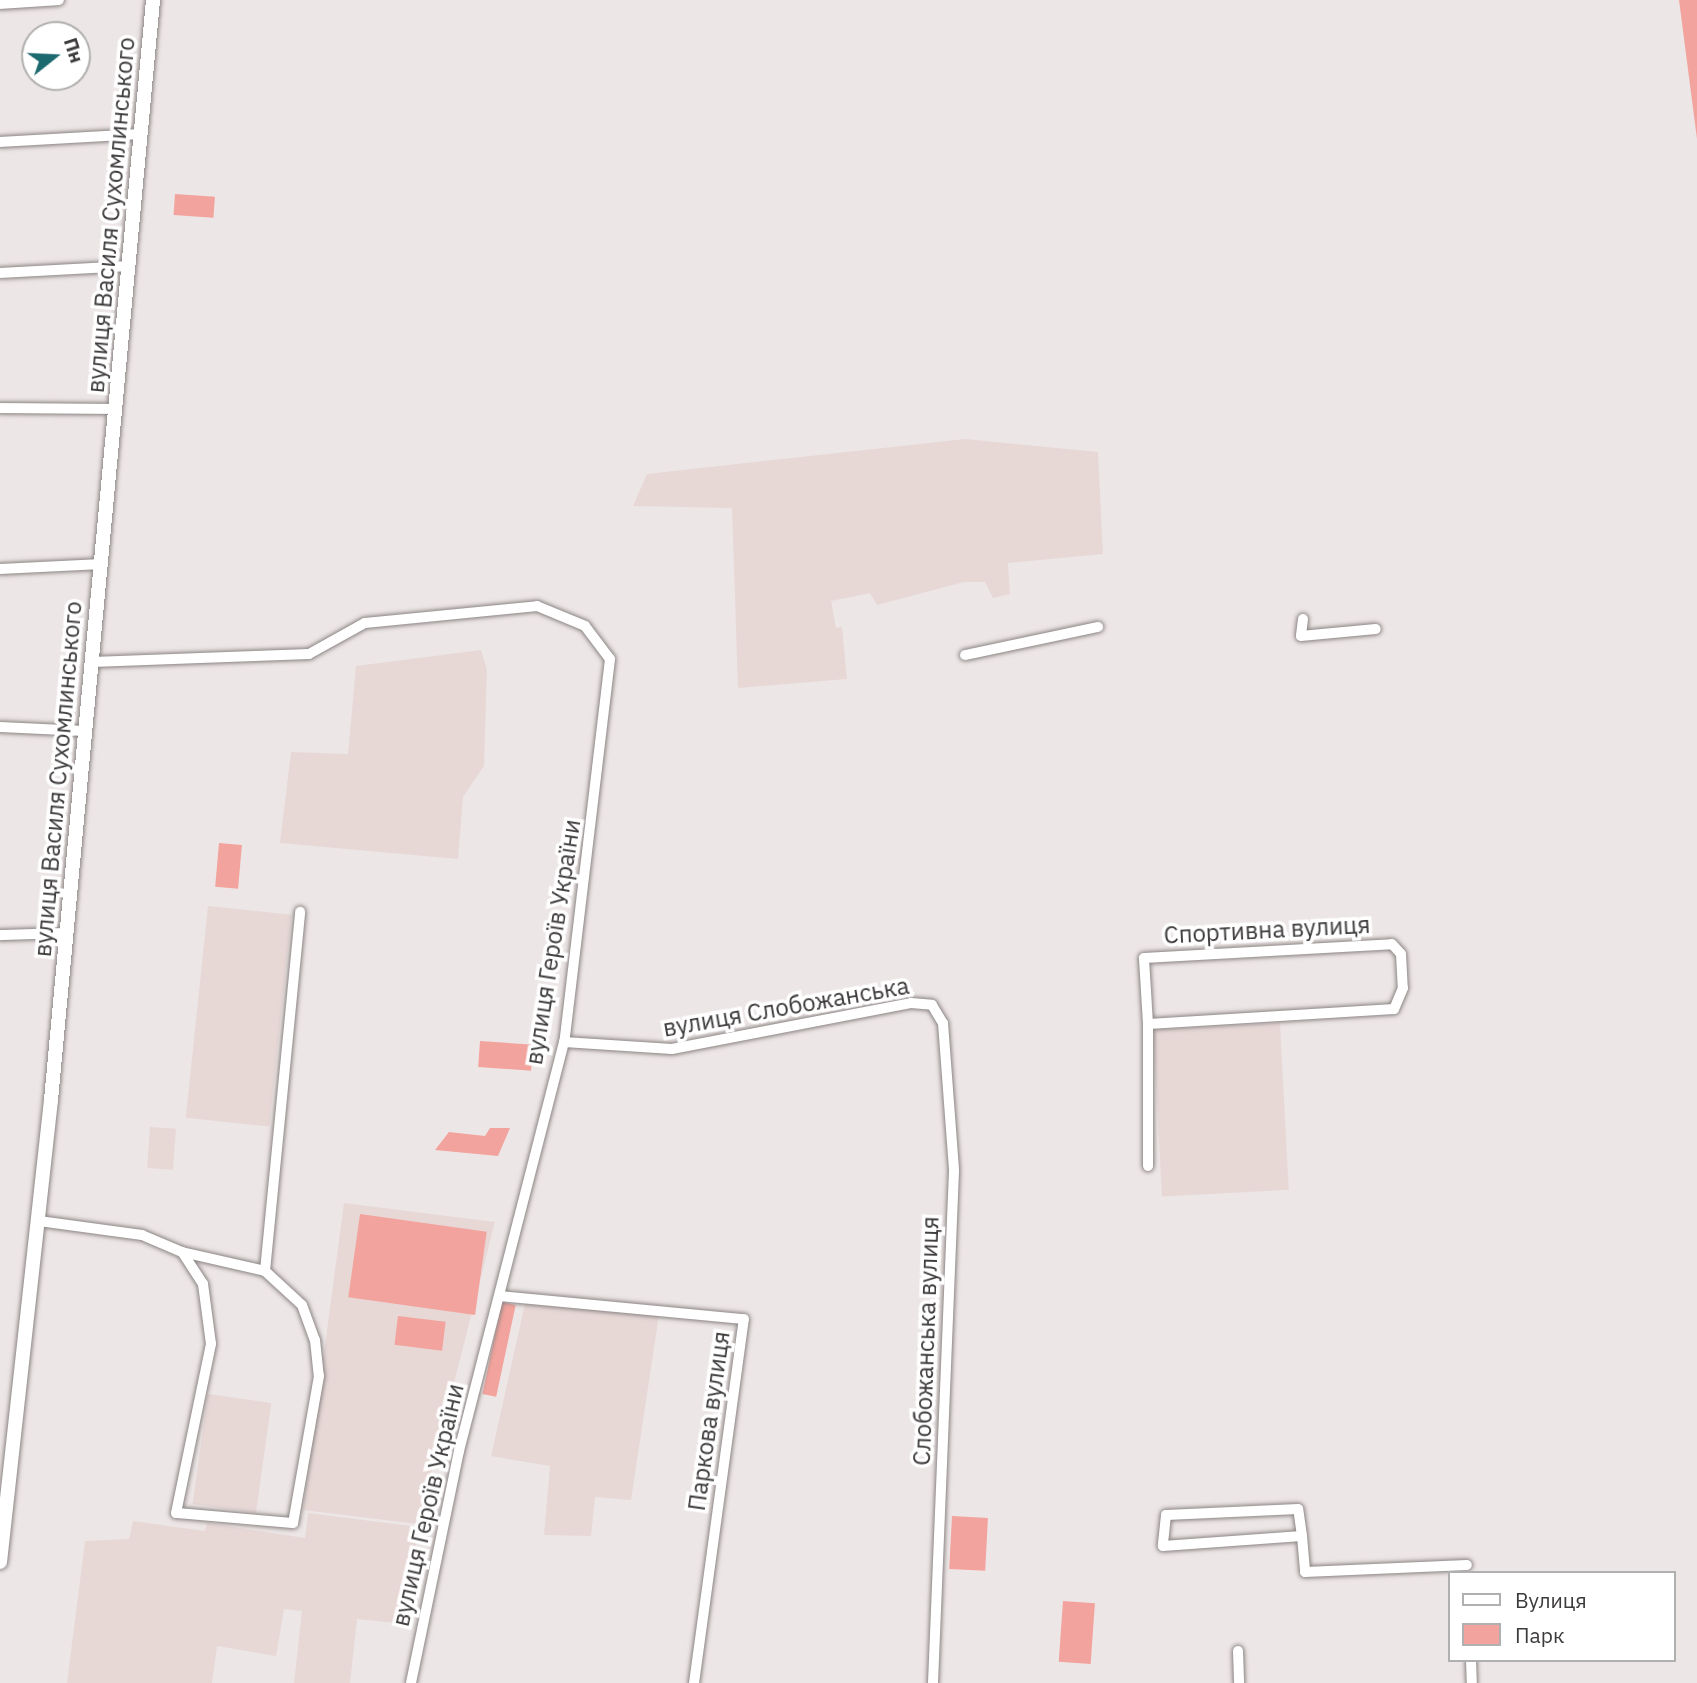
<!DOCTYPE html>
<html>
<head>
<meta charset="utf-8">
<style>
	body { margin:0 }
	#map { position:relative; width:1697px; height:1683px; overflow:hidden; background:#ede6e6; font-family:"IBM Plex Sans",sans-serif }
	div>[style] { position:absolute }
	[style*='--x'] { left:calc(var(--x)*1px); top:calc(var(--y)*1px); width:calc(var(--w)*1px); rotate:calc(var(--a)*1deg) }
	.built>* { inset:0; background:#e7d8d6; transform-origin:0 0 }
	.green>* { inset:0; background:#f3a39d; transform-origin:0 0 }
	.roads { filter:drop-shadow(0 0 2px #8b8584) drop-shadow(0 0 2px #8b8584) }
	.street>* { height:10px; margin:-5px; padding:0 5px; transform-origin:5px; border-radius:5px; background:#fff }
	.secondary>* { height:14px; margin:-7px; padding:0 7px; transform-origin:7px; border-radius:7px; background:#fff }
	span { translate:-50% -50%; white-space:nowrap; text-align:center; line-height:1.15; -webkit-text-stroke:7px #fff; paint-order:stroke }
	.street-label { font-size:24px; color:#3d3a3a }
	.legend { position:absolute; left:1448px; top:1571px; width:228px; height:91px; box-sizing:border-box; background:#fff; border:2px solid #b1b0b0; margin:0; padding:9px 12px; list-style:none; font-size:21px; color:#3d3a3a }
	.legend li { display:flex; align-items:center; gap:14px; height:35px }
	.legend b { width:35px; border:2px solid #b1b0b0 }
	.north { position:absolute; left:21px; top:21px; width:70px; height:70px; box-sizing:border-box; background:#fff; border:2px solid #b1b0b0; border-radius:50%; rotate:72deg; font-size:19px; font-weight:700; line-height:28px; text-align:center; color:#3d3a3a }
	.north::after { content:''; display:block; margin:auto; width:24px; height:32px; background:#1d6970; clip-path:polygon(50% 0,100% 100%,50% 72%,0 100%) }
</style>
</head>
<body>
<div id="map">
	<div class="built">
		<i style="clip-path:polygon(965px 439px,1098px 452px,1103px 554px,1008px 563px,1010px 594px,993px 598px,985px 582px,964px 582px,877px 605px,870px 593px,831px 601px,836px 628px,842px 627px,847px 679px,738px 688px,732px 508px,633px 506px,647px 474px)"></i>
		<i style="clip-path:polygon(481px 650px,487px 670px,484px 766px,463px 797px,458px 859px,280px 843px,291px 752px,348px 754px,356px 666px)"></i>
		<i style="left:208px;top:906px;width:84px;height:213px;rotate:6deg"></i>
		<i style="left:1280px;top:1023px;width:167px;height:127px;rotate:87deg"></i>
		<i style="left:150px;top:1127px;width:26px;height:41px;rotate:4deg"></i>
		<i style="clip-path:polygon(344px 1203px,495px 1222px,418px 1524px,303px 1510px)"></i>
		<i style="clip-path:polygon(525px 1304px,659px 1315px,631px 1500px,595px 1497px,591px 1536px,544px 1535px,550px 1466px,491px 1456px)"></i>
		<i style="left:208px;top:1394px;width:64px;height:111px;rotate:8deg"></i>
		<i style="clip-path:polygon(308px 1513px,419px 1527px,405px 1624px,357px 1619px,350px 1683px,294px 1683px,302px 1611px,284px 1609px,276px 1656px,217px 1646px,212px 1683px,67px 1683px,85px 1541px,129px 1539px,133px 1521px,205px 1531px,207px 1523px,305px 1538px)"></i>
	</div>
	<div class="green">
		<i style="clip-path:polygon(1679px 0,1697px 0,1697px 139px)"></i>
		<i style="left:175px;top:194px;width:40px;height:21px;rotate:4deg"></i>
		<i style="left:219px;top:843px;width:23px;height:44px;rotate:5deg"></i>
		<i style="left:480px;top:1041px;width:53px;height:26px;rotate:4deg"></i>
		<i style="clip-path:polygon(490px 1128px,510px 1128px,498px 1156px,435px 1150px,449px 1132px,485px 1136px)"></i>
		<i style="left:360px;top:1214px;width:128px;height:84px;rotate:8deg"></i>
		<i style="left:502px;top:1302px;width:14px;height:94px;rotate:12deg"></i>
		<i style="left:398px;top:1316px;width:48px;height:29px;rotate:7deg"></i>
		<i style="left:952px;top:1516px;width:36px;height:53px;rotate:3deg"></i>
		<i style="left:1063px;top:1601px;width:32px;height:61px;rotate:4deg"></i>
	</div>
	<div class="roads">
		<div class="street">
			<i style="--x:0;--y:4;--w:59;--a:-3.9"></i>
			<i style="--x:0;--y:142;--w:140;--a:-3.3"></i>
			<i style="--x:0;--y:273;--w:129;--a:-3.1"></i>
			<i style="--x:0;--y:408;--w:116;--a:0.5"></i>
			<i style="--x:0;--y:569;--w:102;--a:-2.8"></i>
			<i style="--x:1303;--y:619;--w:17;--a:97"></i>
			<i style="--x:1301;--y:636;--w:75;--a:-5.3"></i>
			<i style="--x:965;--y:655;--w:136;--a:-11.9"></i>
			<i style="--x:92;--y:662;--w:217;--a:-2.1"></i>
			<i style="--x:309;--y:654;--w:64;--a:-29"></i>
			<i style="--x:365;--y:623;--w:173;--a:-5.6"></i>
			<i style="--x:537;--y:606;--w:52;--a:22.6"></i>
			<i style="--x:585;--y:626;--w:41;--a:52.9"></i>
			<i style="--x:610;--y:659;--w:386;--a:96.8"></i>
			<i style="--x:564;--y:1042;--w:422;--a:104.4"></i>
			<i style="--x:459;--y:1451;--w:237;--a:101.7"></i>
			<i style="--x:0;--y:727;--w:85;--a:2.7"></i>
			<i style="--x:0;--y:935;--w:67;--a:-1.7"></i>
			<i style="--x:1148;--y:1024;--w:66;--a:-93.5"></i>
			<i style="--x:1144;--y:958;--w:248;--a:-3.2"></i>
			<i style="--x:1392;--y:944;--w:13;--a:48"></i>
			<i style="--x:1401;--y:954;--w:34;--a:87"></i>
			<i style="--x:1403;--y:988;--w:23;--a:113"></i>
			<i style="--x:1394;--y:1009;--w:246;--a:176.5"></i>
			<i style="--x:1148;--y:1024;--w:142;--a:90"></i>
			<i style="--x:564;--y:1042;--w:108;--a:3.7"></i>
			<i style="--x:672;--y:1049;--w:243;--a:-10.9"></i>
			<i style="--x:911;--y:1003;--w:21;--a:5"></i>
			<i style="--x:932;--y:1005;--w:21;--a:59"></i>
			<i style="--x:943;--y:1023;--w:148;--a:85.7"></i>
			<i style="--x:954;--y:1171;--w:512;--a:92.35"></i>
			<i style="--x:39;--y:1221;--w:104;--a:7.7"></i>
			<i style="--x:142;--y:1235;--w:43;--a:23"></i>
			<i style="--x:182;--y:1252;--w:85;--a:12.9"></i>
			<i style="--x:265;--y:1271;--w:50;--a:42.6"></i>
			<i style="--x:302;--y:1305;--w:37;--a:70"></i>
			<i style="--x:315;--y:1340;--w:36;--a:84"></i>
			<i style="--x:319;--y:1376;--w:149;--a:100"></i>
			<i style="--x:293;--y:1523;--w:117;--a:-175.1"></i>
			<i style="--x:176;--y:1513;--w:173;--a:-78.3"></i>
			<i style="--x:211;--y:1344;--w:61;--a:-97.6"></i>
			<i style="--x:203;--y:1284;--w:38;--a:-123"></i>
			<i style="--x:265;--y:1271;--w:361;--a:-84.4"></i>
			<i style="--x:499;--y:1296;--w:246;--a:5.4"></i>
			<i style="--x:1302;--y:1536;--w:27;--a:-98"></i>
			<i style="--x:1298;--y:1509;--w:132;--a:177.4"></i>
			<i style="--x:1166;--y:1515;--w:31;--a:96"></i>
			<i style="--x:1163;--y:1546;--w:139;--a:-4.1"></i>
			<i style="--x:1302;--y:1536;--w:36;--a:85"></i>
			<i style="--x:1305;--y:1572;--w:162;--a:-2.5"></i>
			<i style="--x:1238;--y:1651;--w:32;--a:88"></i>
			<i style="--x:1471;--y:1660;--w:23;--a:88"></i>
			<i style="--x:694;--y:1683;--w:367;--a:-82.2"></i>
		</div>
		<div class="secondary">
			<i style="--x:0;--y:1562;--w:465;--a:-83.7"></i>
			<i style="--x:51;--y:1100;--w:1105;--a:-84.7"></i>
		</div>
	</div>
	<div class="street-label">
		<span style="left:111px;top:215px;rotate:-85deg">вулиця Василя Сухомлинського</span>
		<span style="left:58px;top:779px;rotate:-85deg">вулиця Василя Сухомлинського</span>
		<span style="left:1267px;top:930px;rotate:-3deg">Спортивна вулиця</span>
		<span style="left:553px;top:942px;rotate:-81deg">вулиця Героїв України</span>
		<span style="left:786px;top:1007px;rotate:-10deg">вулиця Слобожанська</span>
		<span style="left:926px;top:1341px;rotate:-88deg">Слобожанська вулиця</span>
		<span style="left:709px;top:1421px;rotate:-82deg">Паркова вулиця</span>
		<span style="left:428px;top:1505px;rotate:-77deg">вулиця Героїв України</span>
	</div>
	<ul class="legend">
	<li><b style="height:9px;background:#fff"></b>Вулиця</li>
	<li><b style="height:19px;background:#f3a39d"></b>Парк</li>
	</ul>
	<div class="north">Пн</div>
</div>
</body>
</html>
